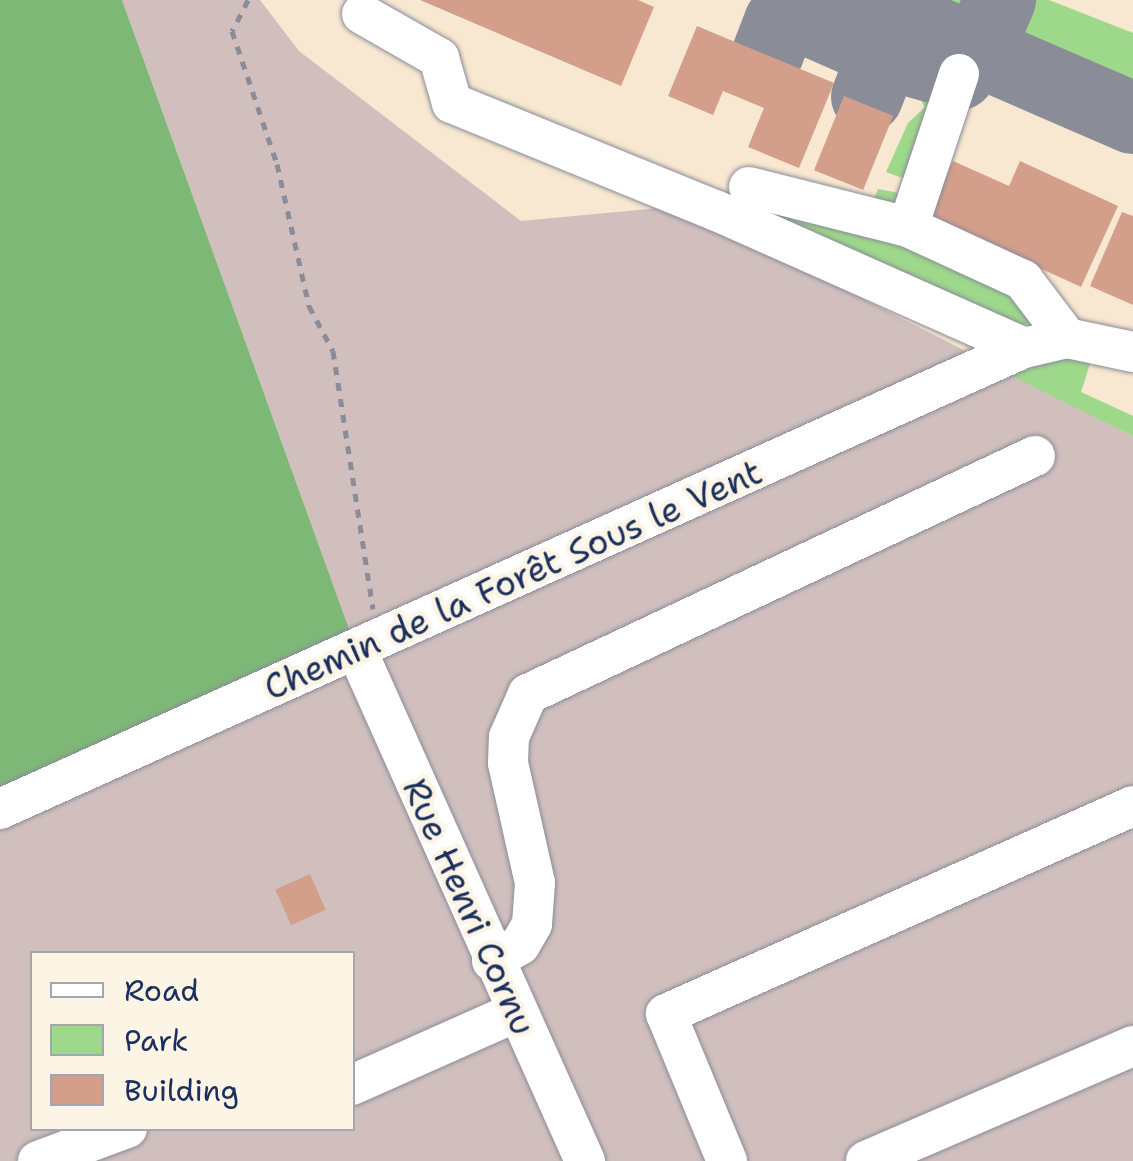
<!DOCTYPE html>
<html>
<head>
<meta charset="utf-8">
<style>
	body { margin:0 }
	#map { position:relative; width:1133px; height:1161px; overflow:hidden; background:#f8e8d1; font-family:"Shantell Sans",sans-serif }
	div>[style] { position:absolute }
	[style*='--x'] { left:calc(var(--x)*1px); top:calc(var(--y)*1px); width:calc(var(--w)*1px); rotate:calc(var(--a)*1deg) }
	.industrial>* { inset:0; background:#d1bfbe }
	.green>* { inset:0; background:#9dd88b }
	.forest>* { inset:0; background:#7eb877 }
	.taxiway>* { height:72px; margin:-36px; padding:0 36px; transform-origin:36px; border-radius:36px; background:#8a8c98 }
	.building>* { inset:0; background:#d39f8b; transform-origin:0 0 }
	.path>* { height:5px; margin-top:-2.5px; transform-origin:0; background:repeating-linear-gradient(90deg,#8a8c98 0 8px,transparent 0 16px) }
	.roads { filter:drop-shadow(0 0 2px #8a8c98) drop-shadow(0 0 2px #8a8c98) }
	.minor>* { height:40px; margin:-20px; padding:0 20px; transform-origin:20px; border-radius:20px; background:#fff }
	span { translate:-50% -50%; white-space:nowrap; text-align:center; line-height:1.15; -webkit-text-stroke:9px #fcf5e5; paint-order:stroke }
	.street-label { font-size:35px; color:#1b2f5e }
	.legend { position:absolute; left:30px; top:951px; width:325px; height:180px; box-sizing:border-box; background:#fcf5e5; border:2px solid #a2a6af; margin:0; padding:12px 18px; list-style:none; font-size:30px; color:#1b2f5e }
	.legend li { display:flex; align-items:center; gap:20px; height:50px }
	.legend b { width:50px; border:2px solid #a2a6af }
</style>
</head>
<body>
<div id="map">
	<div class="industrial">
		<i style="clip-path:polygon(evenodd,122px 0,260px 0,299px 51px,521px 221px,680px 206px,1133px 436px,1133px 1161px,0 1161px,0 826px,357px 651px,122px 0,32px 954px,352px 954px,352px 1128px,32px 1128px,32px 954px)"></i>
	</div>
	<div class="green">
		<i style="clip-path:polygon(884px 0,990px 0,973px 40px)"></i>
		<i style="clip-path:polygon(1011px 0,1049px 0,1133px 33px,1133px 111px,989px 50px)"></i>
		<i style="clip-path:polygon(932px 77px,948px 80px,900px 209px,868px 212px,878px 189px,899px 193px,905px 179px,886px 172px,908px 123px,925px 107px,916px 92px)"></i>
		<i style="clip-path:polygon(736px 189px,861px 227px,1023px 292px,1044px 318px,1001px 332px,728px 207px)"></i>
		<i style="clip-path:polygon(1047px 351px,1091px 361px,1081px 392px,1133px 416px,1133px 436px,1000px 370px)"></i>
	</div>
	<div class="forest">
		<i style="clip-path:polygon(0 0,122px 0,357px 651px,0 798px)"></i>
	</div>
	<div class="taxiway">
		<i style="--x:861;--y:0;--w:128;--a:23.6"></i>
		<i style="--x:978;--y:51;--w:56;--a:-66.7"></i>
		<i style="--x:768;--y:53;--w:33;--a:-69"></i>
		<i style="--x:780;--y:22;--w:21;--a:-17"></i>
		<i style="--x:800;--y:16;--w:92;--a:23.8"></i>
		<i style="--x:867;--y:97;--w:47;--a:-68.9"></i>
		<i style="--x:884;--y:53;--w:78;--a:15.6"></i>
		<i style="--x:959;--y:74;--w:30;--a:-50"></i>
		<i style="--x:978;--y:51;--w:169;--a:23.4"></i>
	</div>
	<div class="building">
		<i style="clip-path:polygon(420px 0,638px 0,654px 7px,621px 86px)"></i>
		<i style="clip-path:polygon(697px 26px,834px 83px,799px 168px,748px 147px,764px 108px,723px 91px,713px 115px,668px 96px)"></i>
		<i style="left:844px;top:96px;width:53px;height:80px;rotate:22deg"></i>
		<i style="clip-path:polygon(953px 161px,1009px 186px,1020px 161px,1118px 206px,1081px 287px,928px 217px)"></i>
		<i style="clip-path:polygon(1122px 212px,1133px 216px,1133px 305px,1090px 286px)"></i>
		<i style="left:310px;top:874px;width:39px;height:38px;rotate:66deg"></i>
	</div>
	<div class="path">
		<i style="--x:248;--y:0;--w:35;--a:117"></i>
		<i style="--x:232;--y:31;--w:140;--a:71.3"></i>
		<i style="--x:277;--y:164;--w:146;--a:77.3"></i>
		<i style="--x:309;--y:306;--w:51;--a:61.9"></i>
		<i style="--x:333;--y:351;--w:261;--a:81.2"></i>
	</div>
	<div class="roads">
		<div class="minor">
			<i style="--x:362;--y:14;--w:89;--a:29.7"></i>
			<i style="--x:439;--y:58;--w:47;--a:73.9"></i>
			<i style="--x:452;--y:103;--w:286;--a:22.2"></i>
			<i style="--x:717;--y:211;--w:336;--a:24"></i>
			<i style="--x:959;--y:74;--w:161;--a:108.4"></i>
			<i style="--x:908;--y:227;--w:127;--a:24.7"></i>
			<i style="--x:1023;--y:280;--w:73;--a:52.8"></i>
			<i style="--x:749;--y:187;--w:164;--a:14.1"></i>
			<i style="--x:357;--y:651;--w:559;--a:65.91"></i>
			<i style="--x:0;--y:809;--w:1123;--a:-24.24"></i>
			<i style="--x:1024;--y:348;--w:44;--a:-13.1"></i>
			<i style="--x:1067;--y:338;--w:67;--a:12"></i>
			<i style="--x:492;--y:961;--w:32;--a:-30"></i>
			<i style="--x:520;--y:945;--w:24;--a:-60"></i>
			<i style="--x:532;--y:924;--w:41;--a:-85.8"></i>
			<i style="--x:535;--y:883;--w:123;--a:-102.7"></i>
			<i style="--x:508;--y:763;--w:26;--a:-88"></i>
			<i style="--x:509;--y:737;--w:47;--a:-66.2"></i>
			<i style="--x:528;--y:694;--w:560;--a:-25.15"></i>
			<i style="--x:352;--y:1085;--w:177;--a:-24"></i>
			<i style="--x:38;--y:1161;--w:95;--a:-20.3"></i>
			<i style="--x:727;--y:1161;--w:159;--a:-112.5"></i>
			<i style="--x:666;--y:1014;--w:511;--a:-24.01"></i>
			<i style="--x:866;--y:1161;--w:291;--a:-23.3"></i>
		</div>
	</div>
	<div class="street-label">
		<span style="left:513px;top:580px;rotate:-24deg">Chemin de la Forêt Sous le Vent</span>
		<span style="left:469px;top:907px;rotate:66deg">Rue Henri Cornu</span>
	</div>
	<ul class="legend">
	<li><b style="height:12px;background:#fff"></b>Road</li>
	<li><b style="height:28px;background:#9dd88b"></b>Park</li>
	<li><b style="height:28px;background:#d39f8b"></b>Building</li>
	</ul>
</div>
</body>
</html>
